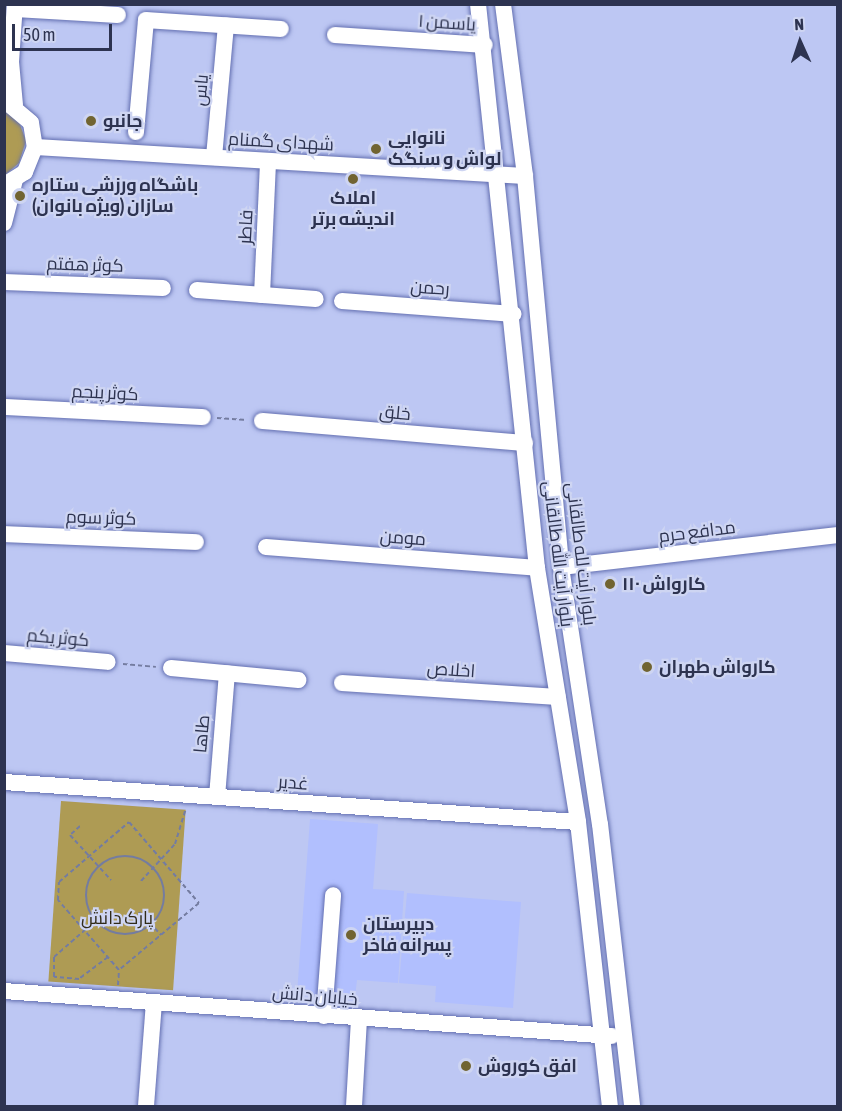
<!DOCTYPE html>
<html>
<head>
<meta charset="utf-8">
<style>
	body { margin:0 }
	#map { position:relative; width:842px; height:1111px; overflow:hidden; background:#bdc7f3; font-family:"Asap Condensed",Cairo,sans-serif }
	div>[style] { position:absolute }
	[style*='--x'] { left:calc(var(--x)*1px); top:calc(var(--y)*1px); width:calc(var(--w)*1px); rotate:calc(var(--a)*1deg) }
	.built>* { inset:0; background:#b1bffe }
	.green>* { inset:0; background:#ae9b54; transform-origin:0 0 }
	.path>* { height:2px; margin-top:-1px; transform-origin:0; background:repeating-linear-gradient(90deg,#747ca0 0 4.5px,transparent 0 7.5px) }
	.path>.ring { margin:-1px; padding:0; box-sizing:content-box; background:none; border:2px solid #747ca0; border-radius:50% }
	.roads { filter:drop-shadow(0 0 2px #636fb1) drop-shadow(0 0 2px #636fb1) }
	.minor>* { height:16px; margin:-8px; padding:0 8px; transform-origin:8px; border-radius:8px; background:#fff }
	.dots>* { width:16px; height:16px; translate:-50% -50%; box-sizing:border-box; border:3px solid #ced5f2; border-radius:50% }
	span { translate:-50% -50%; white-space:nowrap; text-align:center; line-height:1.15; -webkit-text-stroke:4.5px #ced5f2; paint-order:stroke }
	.street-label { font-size:18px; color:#2d3350 }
	.poi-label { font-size:18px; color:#2d3350; font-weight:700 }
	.left { translate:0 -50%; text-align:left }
	.park-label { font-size:18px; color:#302b18 }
	.frame { position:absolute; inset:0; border:6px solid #2d3350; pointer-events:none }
	.north { position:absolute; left:770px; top:12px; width:60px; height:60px; -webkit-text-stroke:4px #ced5f2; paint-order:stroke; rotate:357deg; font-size:16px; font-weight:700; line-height:24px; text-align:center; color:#2d3350 }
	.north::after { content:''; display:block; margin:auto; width:21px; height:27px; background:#2d3350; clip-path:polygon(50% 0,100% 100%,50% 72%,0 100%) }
	.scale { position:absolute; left:12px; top:24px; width:100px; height:27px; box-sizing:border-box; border:3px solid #2d3350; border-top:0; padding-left:8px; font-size:18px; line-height:21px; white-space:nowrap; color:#2d3350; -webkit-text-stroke:4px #ced5f2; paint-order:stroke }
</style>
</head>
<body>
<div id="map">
	<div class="built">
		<i style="clip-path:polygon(310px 819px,378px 824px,373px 889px,404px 891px,398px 983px,357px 980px,355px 997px,297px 993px)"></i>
		<i style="clip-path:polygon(407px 893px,521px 902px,513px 1008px,435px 1002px,436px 986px,399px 983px)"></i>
	</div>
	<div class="green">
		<i style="clip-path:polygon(4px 110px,18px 119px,26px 141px,19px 163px,5px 175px)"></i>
		<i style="left:61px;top:801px;width:125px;height:181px;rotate:4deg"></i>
	</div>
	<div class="path">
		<i style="--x:217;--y:418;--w:30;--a:4"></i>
		<i style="--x:123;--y:664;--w:33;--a:5"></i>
		<i style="--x:80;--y:826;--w:13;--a:138"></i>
		<i style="--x:70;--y:835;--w:61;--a:47.7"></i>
		<i class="ring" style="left:86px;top:856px;width:76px;height:76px"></i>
		<i style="--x:141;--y:881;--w:50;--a:-47.4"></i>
		<i style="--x:175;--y:844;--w:37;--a:-73"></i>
		<i style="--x:139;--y:912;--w:32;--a:46"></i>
		<i style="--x:108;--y:957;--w:36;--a:143"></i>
		<i style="--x:79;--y:979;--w:25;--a:-175"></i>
		<i style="--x:54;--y:977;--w:20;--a:-90"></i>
		<i style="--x:54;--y:957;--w:74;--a:-41.2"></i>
		<i style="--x:118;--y:985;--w:15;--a:-86"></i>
		<i style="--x:119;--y:970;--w:93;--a:-131.1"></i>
		<i style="--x:58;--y:900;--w:18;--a:-87"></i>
		<i style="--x:59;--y:882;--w:92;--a:-40.6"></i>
		<i style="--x:129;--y:822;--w:107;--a:49.2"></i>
		<i style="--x:199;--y:903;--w:104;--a:140.1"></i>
	</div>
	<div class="roads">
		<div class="minor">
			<i style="--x:478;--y:4;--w:567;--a:84.03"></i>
			<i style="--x:537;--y:568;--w:257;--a:80.8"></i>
			<i style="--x:578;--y:822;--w:286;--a:83.6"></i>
			<i style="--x:503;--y:4;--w:173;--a:82.7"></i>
			<i style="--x:525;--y:176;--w:393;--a:84.7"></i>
			<i style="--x:561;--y:567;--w:260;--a:81.4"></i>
			<i style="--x:600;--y:824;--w:284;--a:83.5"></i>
			<i style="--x:15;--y:9;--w:103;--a:3.3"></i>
			<i style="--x:335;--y:35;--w:150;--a:3.8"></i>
			<i style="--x:4;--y:100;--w:35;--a:40"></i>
			<i style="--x:31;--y:123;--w:24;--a:81"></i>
			<i style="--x:35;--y:147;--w:27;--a:112"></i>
			<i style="--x:25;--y:172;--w:25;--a:148"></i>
			<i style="--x:15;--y:105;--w:43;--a:-95.3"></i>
			<i style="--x:11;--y:62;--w:58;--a:-86.1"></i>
			<i style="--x:136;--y:132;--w:112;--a:-84.9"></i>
			<i style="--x:146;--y:20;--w:135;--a:3.8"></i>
			<i style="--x:35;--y:147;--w:491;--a:3.4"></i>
			<i style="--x:214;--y:157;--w:132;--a:-84.8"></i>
			<i style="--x:4;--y:223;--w:44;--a:-75.7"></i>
			<i style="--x:4;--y:282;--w:159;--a:2.2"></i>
			<i style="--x:197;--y:290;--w:119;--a:4.3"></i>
			<i style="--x:262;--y:295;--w:134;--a:-87.4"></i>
			<i style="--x:342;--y:301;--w:172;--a:4.3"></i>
			<i style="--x:4;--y:407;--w:199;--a:2.9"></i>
			<i style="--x:262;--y:421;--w:264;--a:4.8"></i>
			<i style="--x:4;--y:534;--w:192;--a:2.4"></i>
			<i style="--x:266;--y:547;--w:272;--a:4.4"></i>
			<i style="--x:561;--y:567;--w:279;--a:-6.6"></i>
			<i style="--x:4;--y:653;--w:104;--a:4.9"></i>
			<i style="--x:171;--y:668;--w:128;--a:5.4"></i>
			<i style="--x:342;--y:683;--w:216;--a:3.7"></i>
			<i style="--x:4;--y:782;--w:575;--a:3.99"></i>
			<i style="--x:217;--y:797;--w:124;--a:-85.4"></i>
			<i style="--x:4;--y:991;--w:609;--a:4.24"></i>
			<i style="--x:324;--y:1016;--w:121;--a:-85.7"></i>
			<i style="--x:146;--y:1106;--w:103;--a:-85.6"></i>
			<i style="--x:354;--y:1106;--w:87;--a:-86.7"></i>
		</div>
	</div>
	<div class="dots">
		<i style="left:91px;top:121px;background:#716431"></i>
		<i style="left:376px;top:149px;background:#716431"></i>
		<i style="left:353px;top:179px;background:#716431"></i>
		<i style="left:20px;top:196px;background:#716431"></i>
		<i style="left:610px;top:584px;background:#716431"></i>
		<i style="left:647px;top:667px;background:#716431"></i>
		<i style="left:351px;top:935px;background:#716431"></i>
		<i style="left:466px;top:1066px;background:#716431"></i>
	</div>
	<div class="street-label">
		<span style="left:447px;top:23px;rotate:4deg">یاسمن ۱</span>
		<span style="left:201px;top:90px;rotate:-85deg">یاس</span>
		<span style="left:281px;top:142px;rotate:3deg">شهدای گمنام</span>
		<span style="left:246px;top:227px;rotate:-87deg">فاطر</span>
		<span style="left:85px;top:265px;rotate:2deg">کوثر هفتم</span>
		<span style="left:430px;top:288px;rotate:4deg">رحمن</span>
		<span style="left:105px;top:393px;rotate:3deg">کوثر پنجم</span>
		<span style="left:395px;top:413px;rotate:5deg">خلق</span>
		<span style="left:101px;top:518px;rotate:2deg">کوثر سوم</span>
		<span style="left:697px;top:532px;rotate:-7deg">مدافع حرم</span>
		<span style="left:403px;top:538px;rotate:4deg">مومن</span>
		<span style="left:558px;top:554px;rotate:83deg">بلوار آیت الله طالقانی</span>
		<span style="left:581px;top:554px;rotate:83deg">بلوار آیت لله طالقانی</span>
		<span style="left:58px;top:638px;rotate:5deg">کوثر یکم</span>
		<span style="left:451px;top:670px;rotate:4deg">اخلاص</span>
		<span style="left:202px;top:734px;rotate:-85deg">طاها</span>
		<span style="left:293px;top:783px;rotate:4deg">غدیر</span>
		<span style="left:315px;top:996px;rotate:5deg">خیابان دانش</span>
	</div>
	<div class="poi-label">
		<span class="left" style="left:103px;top:121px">جانبو</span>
		<span class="left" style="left:388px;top:149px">نانوایی<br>لواش و سنگک</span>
		<span class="left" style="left:32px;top:196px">باشگاه ورزشی ستاره<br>سازان (ویژه بانوان)</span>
		<span style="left:353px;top:209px">املاک<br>اندیشه برتر</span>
		<span class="left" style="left:622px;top:584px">کارواش ۱۱۰</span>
		<span class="left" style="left:659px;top:667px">کارواش طهران</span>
		<span class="left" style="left:363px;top:935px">دبیرستان<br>پسرانه فاخر</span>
		<span class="left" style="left:478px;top:1066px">افق کوروش</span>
	</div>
	<div class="park-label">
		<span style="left:117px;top:918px">پارک دانش</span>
	</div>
	<div class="frame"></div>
	<div class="north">N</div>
	<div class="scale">50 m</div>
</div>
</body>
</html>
